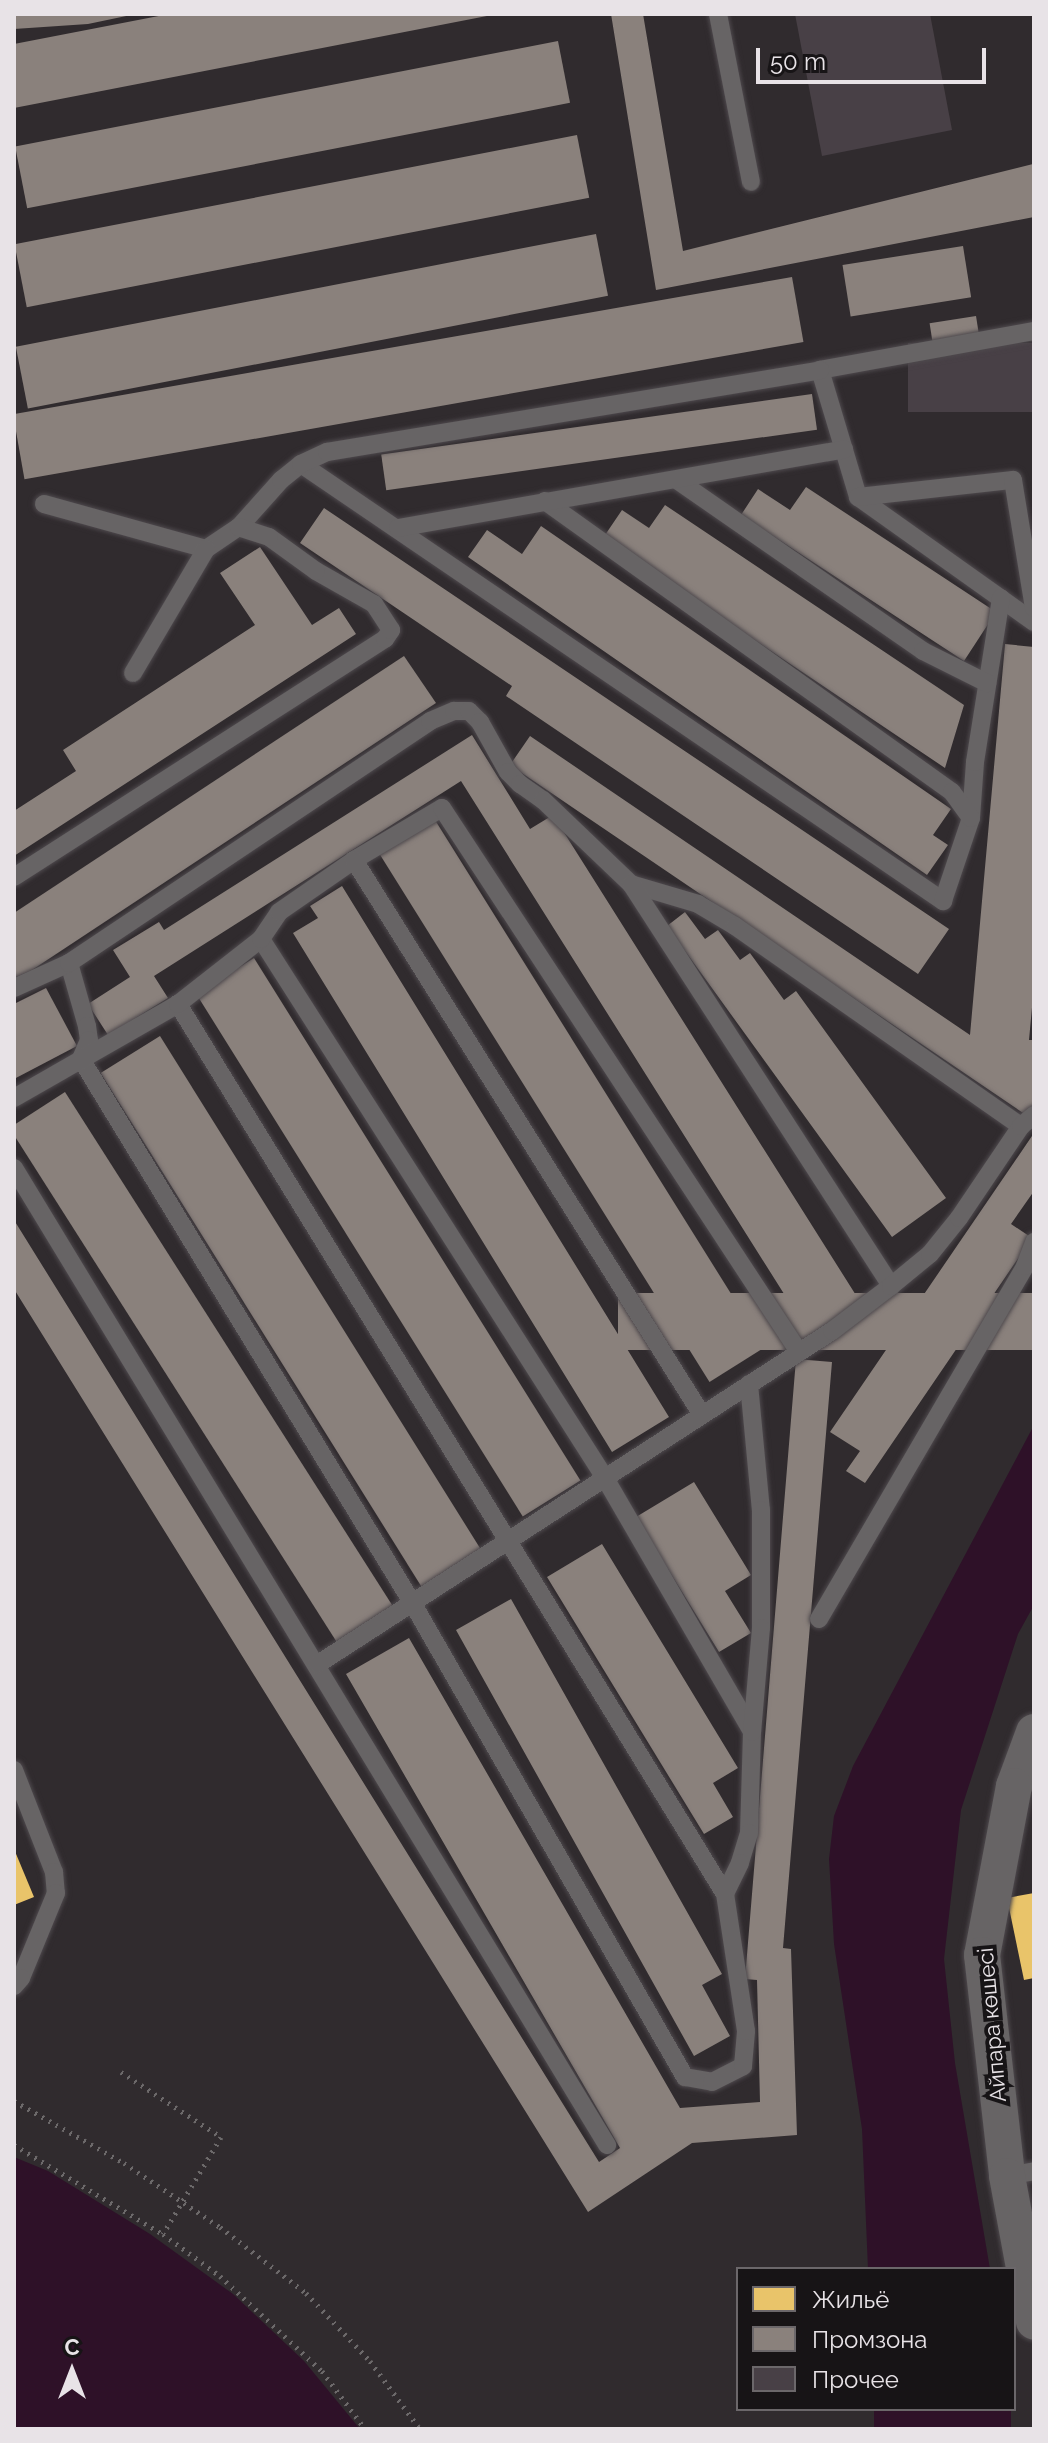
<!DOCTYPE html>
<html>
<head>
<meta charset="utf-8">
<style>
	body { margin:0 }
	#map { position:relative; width:1048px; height:2443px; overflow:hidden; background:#302b2e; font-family:Raleway,sans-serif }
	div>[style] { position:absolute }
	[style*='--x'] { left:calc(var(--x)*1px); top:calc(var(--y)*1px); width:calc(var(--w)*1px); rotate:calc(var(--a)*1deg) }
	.water>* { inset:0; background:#2e1128; transform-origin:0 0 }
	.homes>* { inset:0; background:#e9c46a }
	.industry>* { inset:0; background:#8a817c; transform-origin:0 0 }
	.building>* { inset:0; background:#484046; transform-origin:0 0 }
	.path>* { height:5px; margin-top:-2.5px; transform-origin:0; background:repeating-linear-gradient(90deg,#6c696a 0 2px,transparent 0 8px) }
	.roads { filter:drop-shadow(0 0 2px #4e494d) drop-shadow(0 0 2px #4e494d) }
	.service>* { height:18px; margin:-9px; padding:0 9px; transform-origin:9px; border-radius:9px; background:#676465 }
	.minor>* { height:36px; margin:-18px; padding:0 18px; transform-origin:18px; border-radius:18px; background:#676465 }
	span { translate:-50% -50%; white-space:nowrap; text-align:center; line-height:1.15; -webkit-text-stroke:8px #171416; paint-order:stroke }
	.street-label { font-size:22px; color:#e8e3e7 }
	.frame { position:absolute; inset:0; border:16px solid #e8e3e7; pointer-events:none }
	.legend { position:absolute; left:736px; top:2267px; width:280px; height:144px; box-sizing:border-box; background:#171416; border:2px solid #6b676a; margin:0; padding:10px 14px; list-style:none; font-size:24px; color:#e8e3e7 }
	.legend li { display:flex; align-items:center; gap:16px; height:40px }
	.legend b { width:40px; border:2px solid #6b676a }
	.north { position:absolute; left:32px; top:2331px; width:80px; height:80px; -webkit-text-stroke:6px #171416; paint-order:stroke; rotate:0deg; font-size:22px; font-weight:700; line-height:32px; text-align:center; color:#e8e3e7 }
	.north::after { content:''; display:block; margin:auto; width:28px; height:36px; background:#e8e3e7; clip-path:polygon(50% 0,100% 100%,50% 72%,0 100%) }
	.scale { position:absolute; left:756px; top:48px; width:230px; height:36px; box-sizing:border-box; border:4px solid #e8e3e7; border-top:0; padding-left:10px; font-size:24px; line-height:28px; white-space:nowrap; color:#e8e3e7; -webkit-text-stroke:6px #171416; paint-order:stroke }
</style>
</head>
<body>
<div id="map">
	<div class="water">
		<i style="clip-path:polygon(1034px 1425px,1034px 1605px,1018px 1634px,961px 1810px,944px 1959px,955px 2063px,990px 2269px,868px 2269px,862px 2129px,834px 1944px,829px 1859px,834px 1816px,853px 1766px)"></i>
		<i style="clip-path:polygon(14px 2157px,48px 2171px,150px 2234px,233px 2294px,304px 2361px,360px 2429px,14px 2429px)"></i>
		<i style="left:874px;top:2409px;width:137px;height:20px"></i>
	</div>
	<div class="homes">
		<i style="clip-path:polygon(14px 1849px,34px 1897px,14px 1905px)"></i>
		<i style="clip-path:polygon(1034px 1893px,1034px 1978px,1024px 1980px,1007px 1898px)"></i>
	</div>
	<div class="industry">
		<i style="clip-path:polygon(14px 14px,131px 14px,131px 15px,88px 24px,14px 29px)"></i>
		<i style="clip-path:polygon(169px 14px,492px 14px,492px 15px,14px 108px,14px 44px)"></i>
		<i style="clip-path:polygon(611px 14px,643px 14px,683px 251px,1033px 164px,1034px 217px,656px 290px)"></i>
		<i style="left:558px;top:41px;width:63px;height:553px;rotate:79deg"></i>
		<i style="left:577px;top:135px;width:64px;height:573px;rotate:79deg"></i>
		<i style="left:596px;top:234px;width:63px;height:591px;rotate:79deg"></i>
		<i style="left:963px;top:246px;width:52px;height:122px;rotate:81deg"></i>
		<i style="left:792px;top:277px;width:66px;height:791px;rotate:80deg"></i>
		<i style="left:976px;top:316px;width:18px;height:47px;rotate:81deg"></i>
		<i style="left:812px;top:394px;width:36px;height:435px;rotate:82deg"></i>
		<i style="clip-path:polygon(806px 487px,996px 612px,964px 661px,741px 515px,758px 489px,790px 510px)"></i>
		<i style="clip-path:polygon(665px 505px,964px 705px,945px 768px,603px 538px,622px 510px,649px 528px)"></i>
		<i style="clip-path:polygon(324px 508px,949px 929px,918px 974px,506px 696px,512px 686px,300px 543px)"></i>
		<i style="clip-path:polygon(541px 526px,951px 809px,933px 835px,948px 845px,927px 875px,468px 557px,487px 530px,522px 554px)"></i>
		<i style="clip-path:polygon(260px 547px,312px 625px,339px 608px,356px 634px,14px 856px,14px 811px,76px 771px,63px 750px,255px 625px,220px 573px)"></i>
		<i style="clip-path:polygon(1005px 644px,1034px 647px,1034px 986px,1029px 1040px,1034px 1040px,1034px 1104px,1026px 1115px,510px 765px,530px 736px,970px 1035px)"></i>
		<i style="clip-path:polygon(404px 656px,436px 703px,32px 970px,14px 978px,14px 913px)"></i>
		<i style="clip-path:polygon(472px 735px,530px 829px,553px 815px,859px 1300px,808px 1332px,461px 781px,154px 976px,168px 998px,108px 1035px,88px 1004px,130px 977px,113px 950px,159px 922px,164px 930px)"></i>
		<i style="left:435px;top:820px;width:622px;height:65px;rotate:58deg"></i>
		<i style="clip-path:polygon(342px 886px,669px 1417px,612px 1452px,293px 933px,318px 918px,310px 906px)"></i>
		<i style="clip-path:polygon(685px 912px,705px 939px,718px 930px,740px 960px,750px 953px,784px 1000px,796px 991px,946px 1198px,892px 1237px,667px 926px)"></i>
		<i style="left:254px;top:958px;width:616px;height:68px;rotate:58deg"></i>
		<i style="clip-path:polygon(46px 988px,77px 1046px,14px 1079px,14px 1004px)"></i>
		<i style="left:160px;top:1036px;width:610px;height:70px;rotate:58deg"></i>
		<i style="clip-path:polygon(65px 1092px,394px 1608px,338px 1644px,14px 1135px,14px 1125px)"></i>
		<i style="clip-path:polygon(1034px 1133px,1034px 1191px,1011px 1224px,1032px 1238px,865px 1483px,846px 1471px,860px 1451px,830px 1432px)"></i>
		<i style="clip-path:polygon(14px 1220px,599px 2162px,620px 2148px,346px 1674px,409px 1638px,680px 2108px,760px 2102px,757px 1980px,745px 1979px,796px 1359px,832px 1362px,783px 1948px,791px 1949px,797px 2135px,692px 2143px,588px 2212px,14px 1289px)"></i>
		<i style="left:1034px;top:1293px;width:57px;height:416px;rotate:90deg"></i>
		<i style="clip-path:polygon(694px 1482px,751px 1575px,725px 1591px,751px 1633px,719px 1652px,636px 1517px)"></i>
		<i style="clip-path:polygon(602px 1544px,738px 1768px,713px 1783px,733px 1817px,704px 1834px,547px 1577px)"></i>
		<i style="clip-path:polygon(511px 1599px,722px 1974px,702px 1985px,730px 2036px,694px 2056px,456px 1630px)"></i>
	</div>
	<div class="building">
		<i style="clip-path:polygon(795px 14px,930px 14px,952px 130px,822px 156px)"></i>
		<i style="left:1034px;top:343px;width:69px;height:126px;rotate:90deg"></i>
	</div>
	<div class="path">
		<i style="--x:121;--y:2072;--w:119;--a:33"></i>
		<i style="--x:221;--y:2137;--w:113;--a:120.9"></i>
		<i style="--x:14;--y:2101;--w:126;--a:29.4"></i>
		<i style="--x:124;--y:2163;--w:115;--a:33.7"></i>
		<i style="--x:220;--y:2227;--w:108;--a:37.5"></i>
		<i style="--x:306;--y:2293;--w:93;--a:46.7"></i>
		<i style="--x:370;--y:2361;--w:84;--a:53.7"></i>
		<i style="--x:14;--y:2145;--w:174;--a:30.9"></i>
		<i style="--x:163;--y:2234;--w:71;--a:36.4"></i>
		<i style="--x:220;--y:2276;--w:139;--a:43"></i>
		<i style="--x:322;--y:2371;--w:72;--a:53.4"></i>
	</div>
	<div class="roads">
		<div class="service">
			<i style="--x:718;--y:14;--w:171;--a:78.9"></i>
			<i style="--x:1034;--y:331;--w:218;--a:169.7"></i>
			<i style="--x:820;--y:370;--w:133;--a:73.3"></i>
			<i style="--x:858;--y:497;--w:216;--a:35.4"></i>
			<i style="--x:301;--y:464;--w:777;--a:34.24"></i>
			<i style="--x:943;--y:901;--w:88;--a:-71.4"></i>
			<i style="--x:971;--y:818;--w:56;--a:-85.9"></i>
			<i style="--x:975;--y:762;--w:166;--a:-81"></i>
			<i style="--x:677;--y:480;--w:300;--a:34.8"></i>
			<i style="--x:923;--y:651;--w:72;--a:26.6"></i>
			<i style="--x:858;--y:497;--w:156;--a:-6.3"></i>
			<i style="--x:1013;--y:480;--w:130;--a:80.7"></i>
			<i style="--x:545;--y:501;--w:500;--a:35.56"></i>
			<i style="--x:952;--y:792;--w:32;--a:54"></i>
			<i style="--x:44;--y:504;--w:168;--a:15.5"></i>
			<i style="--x:206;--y:549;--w:40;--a:-34"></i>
			<i style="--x:239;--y:527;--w:63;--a:-48.2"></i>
			<i style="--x:281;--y:480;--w:26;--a:-39"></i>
			<i style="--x:301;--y:464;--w:29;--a:-25"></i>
			<i style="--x:327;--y:452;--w:500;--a:-9.4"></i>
			<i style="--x:398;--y:528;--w:453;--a:-10"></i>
			<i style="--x:133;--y:673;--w:144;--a:-59.5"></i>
			<i style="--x:354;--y:860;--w:102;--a:-30.6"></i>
			<i style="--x:442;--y:808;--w:651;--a:56.73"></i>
			<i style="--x:14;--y:877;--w:441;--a:-32.7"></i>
			<i style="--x:385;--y:639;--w:11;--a:-56"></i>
			<i style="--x:391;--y:630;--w:31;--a:-123"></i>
			<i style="--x:374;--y:604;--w:67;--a:-150.4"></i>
			<i style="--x:316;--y:571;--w:58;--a:-144.1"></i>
			<i style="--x:269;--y:537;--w:32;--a:-162"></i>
			<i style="--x:631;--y:884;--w:70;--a:16.6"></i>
			<i style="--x:698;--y:904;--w:43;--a:30.7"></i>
			<i style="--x:735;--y:926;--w:349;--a:35"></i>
			<i style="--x:261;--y:939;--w:639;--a:57.45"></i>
			<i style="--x:605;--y:1478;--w:293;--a:59.9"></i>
			<i style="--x:752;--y:1732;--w:101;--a:91.7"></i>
			<i style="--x:749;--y:1833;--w:31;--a:107"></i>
			<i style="--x:740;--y:1863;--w:34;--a:116"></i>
			<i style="--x:69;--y:963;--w:66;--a:74.1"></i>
			<i style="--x:87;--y:1026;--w:14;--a:82"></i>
			<i style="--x:89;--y:1040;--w:21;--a:113"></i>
			<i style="--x:14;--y:988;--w:60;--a:-24.4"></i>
			<i style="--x:69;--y:963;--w:435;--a:-33.8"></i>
			<i style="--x:430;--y:721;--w:26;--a:-23"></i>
			<i style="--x:454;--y:711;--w:15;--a:0"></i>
			<i style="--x:469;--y:711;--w:16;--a:45"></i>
			<i style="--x:480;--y:722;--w:57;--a:60.8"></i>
			<i style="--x:508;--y:772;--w:17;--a:45"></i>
			<i style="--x:520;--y:784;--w:28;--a:35"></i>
			<i style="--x:543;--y:800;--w:122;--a:43.7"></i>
			<i style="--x:631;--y:884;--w:479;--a:57.1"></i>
			<i style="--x:81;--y:1059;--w:638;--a:58.65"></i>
			<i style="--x:413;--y:1604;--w:546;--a:60.1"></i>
			<i style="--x:685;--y:2077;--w:27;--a:10"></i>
			<i style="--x:712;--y:2082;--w:35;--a:-27"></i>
			<i style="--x:743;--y:2066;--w:35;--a:-85"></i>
			<i style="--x:746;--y:2031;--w:139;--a:-98.7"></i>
			<i style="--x:725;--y:1894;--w:1045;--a:-121.58"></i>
			<i style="--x:14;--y:1098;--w:189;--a:-29.8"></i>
			<i style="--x:178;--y:1004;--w:105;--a:-38.1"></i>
			<i style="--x:261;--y:939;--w:32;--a:-56"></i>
			<i style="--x:279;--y:912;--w:91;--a:-34.7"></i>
			<i style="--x:354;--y:860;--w:655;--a:57.91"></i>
			<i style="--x:14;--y:1168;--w:1143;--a:58.74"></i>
			<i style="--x:749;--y:1384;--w:127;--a:84.6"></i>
			<i style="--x:761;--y:1510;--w:118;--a:90"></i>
			<i style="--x:761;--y:1628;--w:104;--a:94.9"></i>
			<i style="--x:819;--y:1619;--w:409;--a:-59.7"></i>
			<i style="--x:1025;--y:1266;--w:26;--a:-69"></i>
			<i style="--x:318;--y:1664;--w:612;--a:-32.94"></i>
			<i style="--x:832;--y:1331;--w:74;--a:-37.3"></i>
			<i style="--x:891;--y:1286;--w:50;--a:-39.4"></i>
			<i style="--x:930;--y:1254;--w:46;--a:-51.1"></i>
			<i style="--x:959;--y:1218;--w:111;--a:-56"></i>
			<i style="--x:1021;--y:1126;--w:17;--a:-40"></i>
			<i style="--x:14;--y:1770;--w:110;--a:68.6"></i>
			<i style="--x:54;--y:1872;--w:21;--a:85"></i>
			<i style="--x:56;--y:1893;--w:92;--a:112.4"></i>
			<i style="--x:21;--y:1978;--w:11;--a:131"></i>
			<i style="--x:1007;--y:2176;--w:27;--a:-10"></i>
		</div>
		<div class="minor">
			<i style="--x:1034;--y:1732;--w:58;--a:110.3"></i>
			<i style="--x:1014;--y:1786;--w:172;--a:100.7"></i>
			<i style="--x:982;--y:1955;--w:222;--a:83.5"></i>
			<i style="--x:1007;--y:2176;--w:148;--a:79.5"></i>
		</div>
	</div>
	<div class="street-label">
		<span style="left:992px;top:2025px;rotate:-95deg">Айпара көшесі</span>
	</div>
	<div class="frame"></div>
	<ul class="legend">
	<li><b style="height:22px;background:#e9c46a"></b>Жильё</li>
	<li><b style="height:22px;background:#8a817c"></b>Промзона</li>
	<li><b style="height:22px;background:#484046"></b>Прочее</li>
	</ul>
	<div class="north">С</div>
	<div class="scale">50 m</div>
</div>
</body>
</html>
